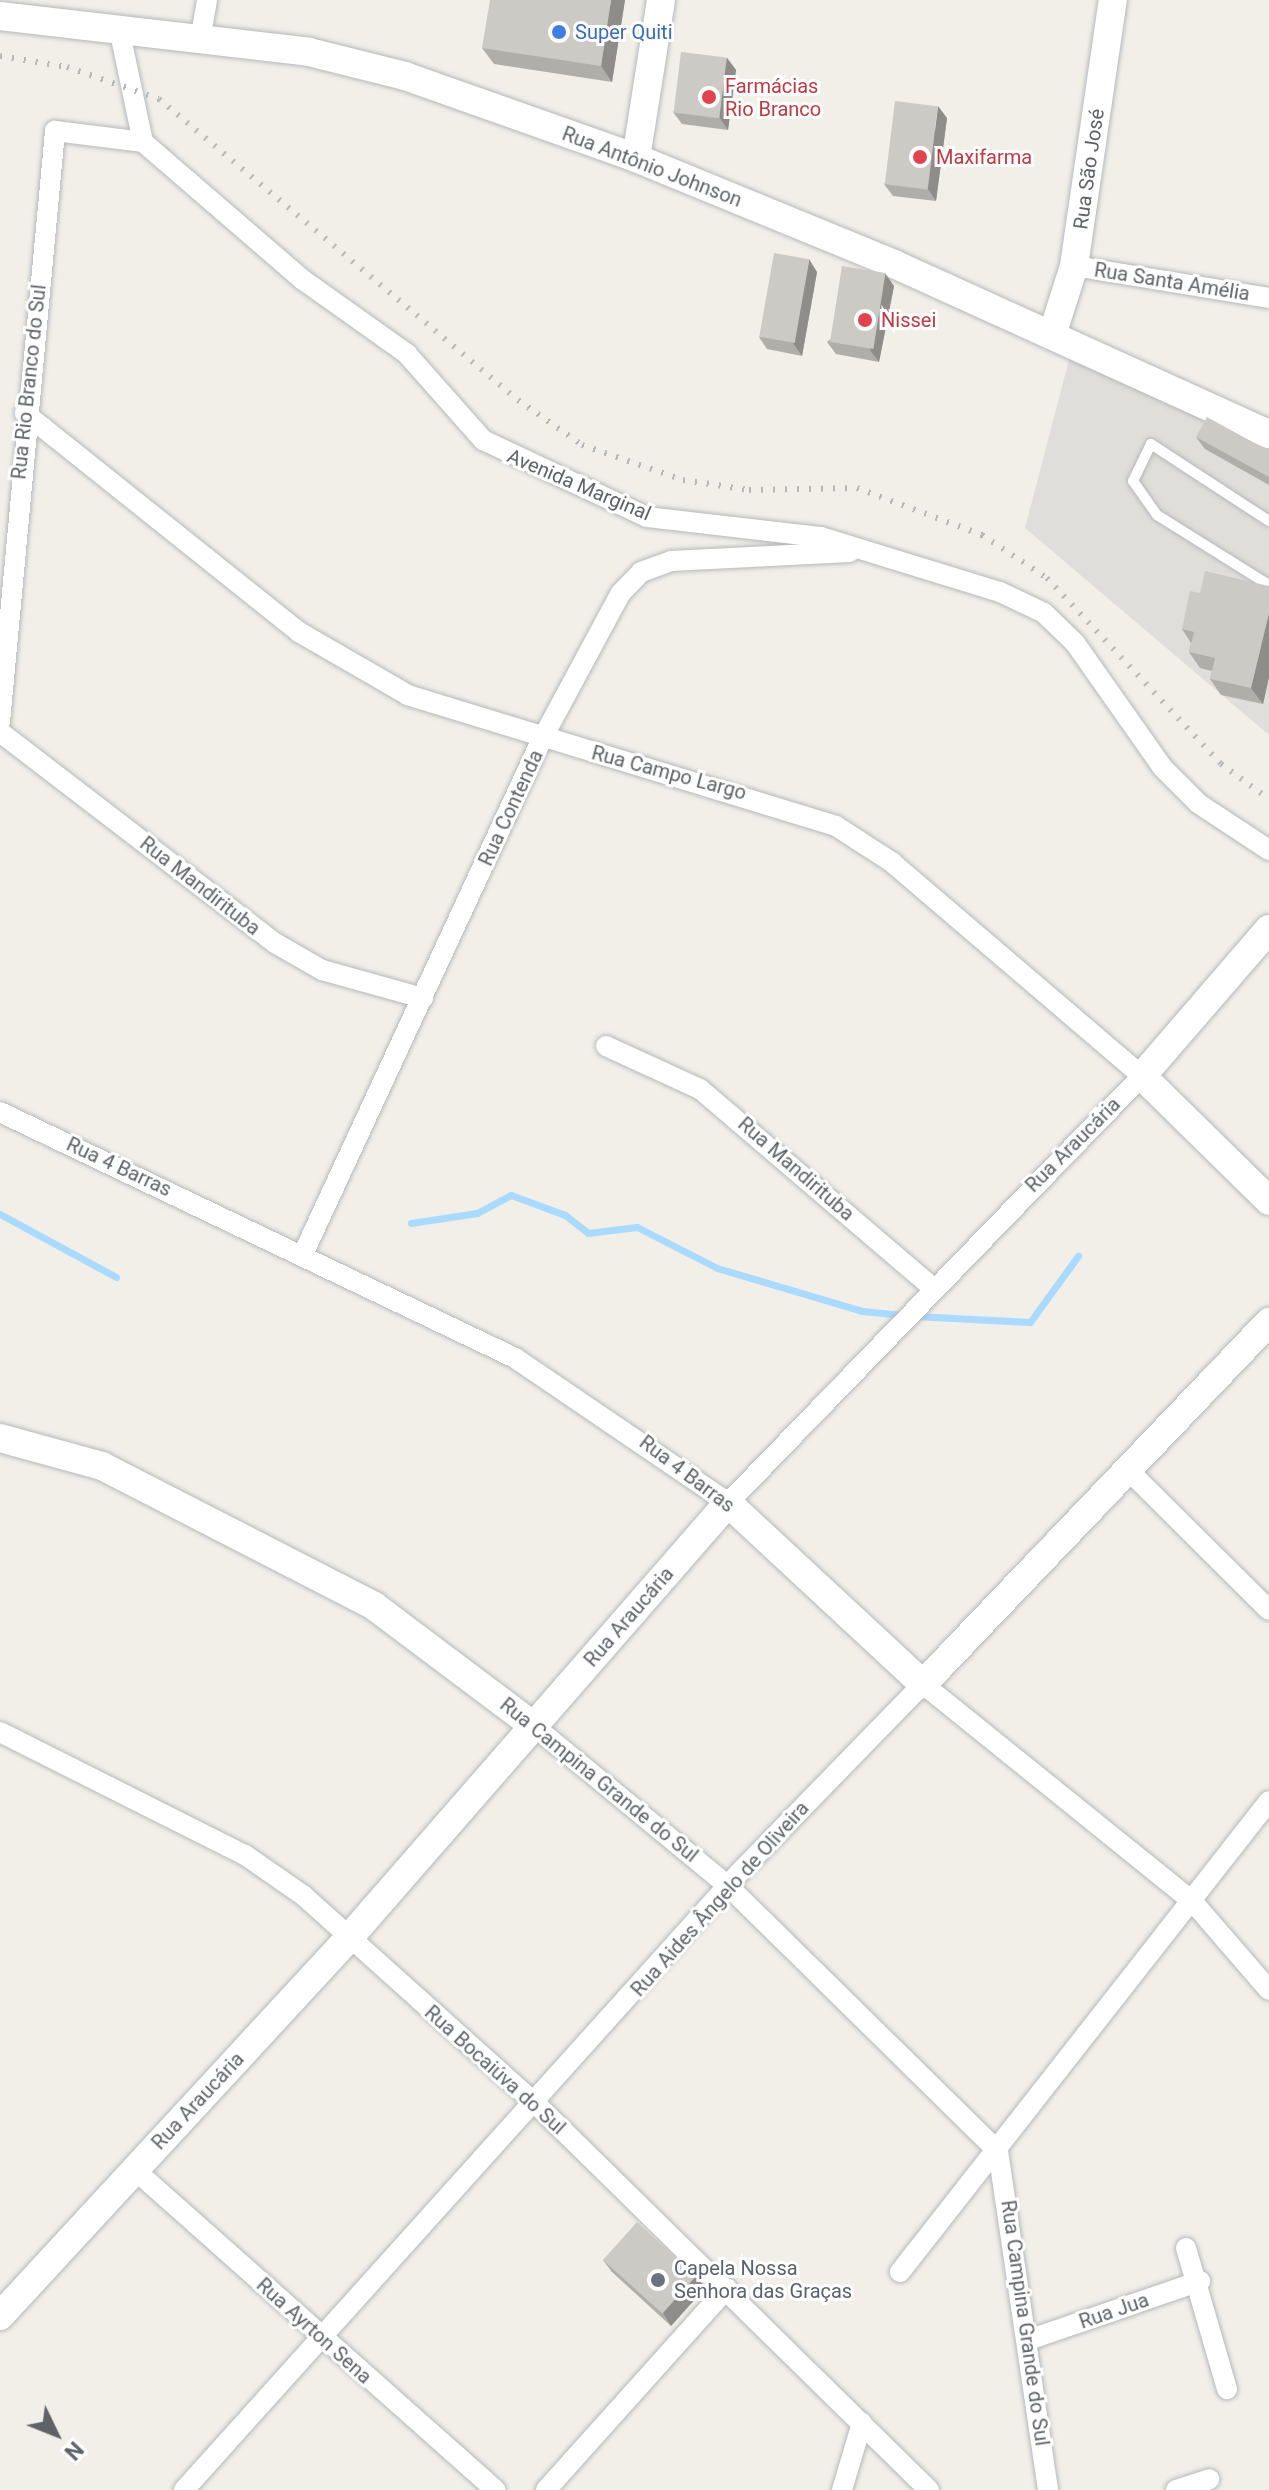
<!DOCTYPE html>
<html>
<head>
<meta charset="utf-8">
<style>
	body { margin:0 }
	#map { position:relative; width:1269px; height:2490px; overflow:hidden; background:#f1efe8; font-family:Roboto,sans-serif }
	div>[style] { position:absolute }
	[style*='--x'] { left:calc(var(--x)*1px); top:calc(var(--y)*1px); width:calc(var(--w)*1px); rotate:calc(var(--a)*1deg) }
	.industrial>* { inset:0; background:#e0deda }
	.stream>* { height:7px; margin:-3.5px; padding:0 3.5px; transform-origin:3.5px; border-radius:3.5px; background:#aadaff }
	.roads { filter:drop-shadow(0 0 2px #b5b8bc) drop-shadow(0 0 2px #b5b8bc) }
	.lane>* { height:10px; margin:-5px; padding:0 5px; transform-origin:5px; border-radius:5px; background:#fff }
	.street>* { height:20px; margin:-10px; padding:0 10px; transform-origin:10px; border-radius:10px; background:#fff }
	.secondary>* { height:28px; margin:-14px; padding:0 14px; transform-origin:14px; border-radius:14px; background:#fff }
	.rail>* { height:6px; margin-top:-3px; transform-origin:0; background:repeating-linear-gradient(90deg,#b6b7b8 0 2px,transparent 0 12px) }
	.wall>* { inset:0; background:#afaea9 }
	.shaded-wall>* { inset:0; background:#8f8d8a }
	.building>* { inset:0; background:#cccac5; transform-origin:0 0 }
	.dots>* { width:22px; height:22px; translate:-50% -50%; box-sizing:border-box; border:4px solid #fff; border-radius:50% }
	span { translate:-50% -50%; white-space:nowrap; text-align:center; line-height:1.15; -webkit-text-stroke:6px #fff; paint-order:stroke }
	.shop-label { font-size:20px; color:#366cbe }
	.left { translate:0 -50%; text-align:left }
	.health-label { font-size:20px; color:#be3a42 }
	.street-label { font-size:20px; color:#5f6368 }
	.worship-label { font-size:20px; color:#5b616d }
	.north { position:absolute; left:16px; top:2394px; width:80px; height:80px; -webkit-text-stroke:6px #fff; paint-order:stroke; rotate:133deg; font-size:22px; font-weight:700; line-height:32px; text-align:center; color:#5f6368 }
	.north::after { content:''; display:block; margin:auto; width:28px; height:36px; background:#5f6368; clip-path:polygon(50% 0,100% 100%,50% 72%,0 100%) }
</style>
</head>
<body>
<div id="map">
	<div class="industrial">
		<i style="clip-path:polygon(1070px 356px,1269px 451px,1269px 735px,1025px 528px)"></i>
	</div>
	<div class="stream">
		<i style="--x:0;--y:1214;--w:132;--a:28.5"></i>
		<i style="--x:411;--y:1223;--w:67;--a:-8.6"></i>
		<i style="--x:477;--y:1213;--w:38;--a:-28"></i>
		<i style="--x:511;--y:1195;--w:58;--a:20.3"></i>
		<i style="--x:565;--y:1215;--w:29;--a:38"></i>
		<i style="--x:588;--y:1233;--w:49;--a:-7"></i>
		<i style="--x:637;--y:1227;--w:90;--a:27.1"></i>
		<i style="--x:717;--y:1268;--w:151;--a:16.5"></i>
		<i style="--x:862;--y:1311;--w:41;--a:5.6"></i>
		<i style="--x:915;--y:1316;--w:115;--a:3"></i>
		<i style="--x:1030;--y:1322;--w:82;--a:-54"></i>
	</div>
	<div class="roads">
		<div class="lane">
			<i style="--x:1269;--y:521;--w:141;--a:-146.9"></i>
			<i style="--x:1151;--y:444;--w:41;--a:115.9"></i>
			<i style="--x:1133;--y:481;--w:42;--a:54.8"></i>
			<i style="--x:1157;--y:515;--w:132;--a:32"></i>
		</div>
		<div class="street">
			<i style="--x:120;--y:33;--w:111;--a:78.1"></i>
			<i style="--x:143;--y:142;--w:211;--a:40.8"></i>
			<i style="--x:303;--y:280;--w:128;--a:35.4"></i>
			<i style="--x:407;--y:354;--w:115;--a:48.5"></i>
			<i style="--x:483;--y:440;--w:181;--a:25.2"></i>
			<i style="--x:647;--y:517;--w:175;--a:6.6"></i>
			<i style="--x:821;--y:537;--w:187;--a:17.1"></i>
			<i style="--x:1000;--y:592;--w:49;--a:25.5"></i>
			<i style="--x:1044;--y:613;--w:43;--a:44.1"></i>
			<i style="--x:1075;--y:643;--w:151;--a:54.9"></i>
			<i style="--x:1162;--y:767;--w:52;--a:45"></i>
			<i style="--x:1199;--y:804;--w:84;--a:33.3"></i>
			<i style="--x:200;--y:41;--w:42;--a:-80.3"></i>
			<i style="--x:1074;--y:266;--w:198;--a:9.3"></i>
			<i style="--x:0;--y:722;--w:594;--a:-84.68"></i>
			<i style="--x:55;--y:131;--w:89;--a:7.1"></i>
			<i style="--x:0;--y:732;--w:347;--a:37.5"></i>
			<i style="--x:275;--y:943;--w:54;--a:29.9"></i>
			<i style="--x:322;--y:970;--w:105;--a:15.5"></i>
			<i style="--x:606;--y:1046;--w:103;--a:24.6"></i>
			<i style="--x:700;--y:1089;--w:304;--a:40.5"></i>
			<i style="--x:0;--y:1112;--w:571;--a:25.53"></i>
			<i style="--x:515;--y:1358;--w:258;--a:34.2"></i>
			<i style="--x:728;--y:1503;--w:595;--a:-45.89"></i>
			<i style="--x:1142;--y:1076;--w:328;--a:-139.5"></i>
			<i style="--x:893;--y:863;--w:68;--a:-147"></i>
			<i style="--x:836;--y:826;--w:448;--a:-163"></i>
			<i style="--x:408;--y:695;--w:126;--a:-150"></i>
			<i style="--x:299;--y:632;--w:351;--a:-141.4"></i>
			<i style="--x:304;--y:1252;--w:563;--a:-65.12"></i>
			<i style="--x:541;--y:741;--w:167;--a:-61.7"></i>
			<i style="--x:620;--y:594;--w:30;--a:-46"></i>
			<i style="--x:641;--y:572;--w:32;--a:-20"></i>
			<i style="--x:671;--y:561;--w:179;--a:-2.9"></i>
			<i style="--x:1129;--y:1471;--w:197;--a:44.8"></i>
			<i style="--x:534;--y:1726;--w:253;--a:39.5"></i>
			<i style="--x:729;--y:1887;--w:377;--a:44.5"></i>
			<i style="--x:998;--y:2151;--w:343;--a:81.6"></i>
			<i style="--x:0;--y:1732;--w:274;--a:26.7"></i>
			<i style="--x:245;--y:1855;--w:72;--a:34.8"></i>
			<i style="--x:304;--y:1896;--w:310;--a:41.9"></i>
			<i style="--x:535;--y:2103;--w:552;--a:44.49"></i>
			<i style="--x:135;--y:2170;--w:482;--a:41.6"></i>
			<i style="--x:1186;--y:2248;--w:147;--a:73.8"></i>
			<i style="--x:900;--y:2272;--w:598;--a:-51.92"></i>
			<i style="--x:1028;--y:2340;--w:182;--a:-18.9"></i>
			<i style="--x:184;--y:2490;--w:830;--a:-48.03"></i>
			<i style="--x:739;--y:1873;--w:264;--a:-45.8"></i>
			<i style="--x:923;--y:1684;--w:347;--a:38.9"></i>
			<i style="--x:1193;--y:1902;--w:116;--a:49.2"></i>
			<i style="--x:546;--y:2490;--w:271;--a:-48.1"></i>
			<i style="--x:842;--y:2490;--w:70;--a:-73.4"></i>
			<i style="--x:1176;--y:2490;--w:35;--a:-18"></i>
		</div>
		<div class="secondary">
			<i style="--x:0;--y:16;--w:311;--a:6.6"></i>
			<i style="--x:309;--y:52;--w:99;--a:14"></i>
			<i style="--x:405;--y:76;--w:245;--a:19.5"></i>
			<i style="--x:636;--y:158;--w:279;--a:22.3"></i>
			<i style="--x:894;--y:264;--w:412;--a:24.4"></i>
			<i style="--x:636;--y:158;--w:160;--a:-81"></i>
			<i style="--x:1052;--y:335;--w:72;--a:-72.3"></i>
			<i style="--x:1074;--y:266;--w:269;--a:-81.7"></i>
			<i style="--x:1269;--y:929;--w:194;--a:130.8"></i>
			<i style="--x:1142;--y:1076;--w:178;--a:44.5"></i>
			<i style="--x:0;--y:1438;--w:106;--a:15.4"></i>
			<i style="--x:102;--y:1466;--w:306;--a:27.2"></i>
			<i style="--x:374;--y:1606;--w:200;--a:36.9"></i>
			<i style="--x:0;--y:2316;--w:513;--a:-47.29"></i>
			<i style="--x:348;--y:1939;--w:578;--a:-48.93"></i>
			<i style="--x:728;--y:1503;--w:266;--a:42.9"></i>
			<i style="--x:923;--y:1684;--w:501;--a:-46.29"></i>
		</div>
	</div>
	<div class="rail">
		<i style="--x:0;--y:56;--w:68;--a:9.3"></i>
		<i style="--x:67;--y:67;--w:97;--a:19.2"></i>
		<i style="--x:159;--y:99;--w:468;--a:40"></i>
		<i style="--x:518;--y:400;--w:78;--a:35.1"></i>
		<i style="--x:582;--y:445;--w:107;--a:19.1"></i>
		<i style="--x:683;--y:480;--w:67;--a:8.6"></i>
		<i style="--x:749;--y:490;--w:108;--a:-1.1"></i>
		<i style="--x:857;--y:488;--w:134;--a:20.6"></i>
		<i style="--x:982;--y:535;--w:78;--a:33.5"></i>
		<i style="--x:1047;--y:578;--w:255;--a:46.9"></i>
		<i style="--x:1221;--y:764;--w:59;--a:36.1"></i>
	</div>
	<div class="wall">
		<i style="clip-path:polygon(625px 0,612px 82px,494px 64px,482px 48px)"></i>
		<i style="clip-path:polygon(727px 58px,736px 70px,728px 130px,682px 124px,673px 112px)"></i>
		<i style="clip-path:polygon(947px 118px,936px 201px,893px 196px,884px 184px)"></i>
		<i style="clip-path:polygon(817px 272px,802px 356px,767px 349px,759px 337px)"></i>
		<i style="clip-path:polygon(894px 286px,879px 362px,836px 354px,827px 342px)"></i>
		<i style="clip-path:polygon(1196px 437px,1269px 451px,1269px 485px,1205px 449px)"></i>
		<i style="clip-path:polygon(1269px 586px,1269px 677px,1263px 704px,1221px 695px,1210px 679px,1212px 671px,1200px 668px,1189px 652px,1191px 643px,1182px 629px,1200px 593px)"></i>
		<i style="clip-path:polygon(603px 2260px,696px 2276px,705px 2288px,671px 2326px,612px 2272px)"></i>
	</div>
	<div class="shaded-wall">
		<i style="clip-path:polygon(611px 0,625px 0,612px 82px,601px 66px)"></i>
		<i style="clip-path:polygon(727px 58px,736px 70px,728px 130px,719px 117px)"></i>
		<i style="clip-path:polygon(938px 106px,947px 118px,936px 201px,928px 189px)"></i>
		<i style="clip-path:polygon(809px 259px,817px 272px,802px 356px,793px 343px)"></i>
		<i style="clip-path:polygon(885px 273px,894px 286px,879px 362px,870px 350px)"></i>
		<i style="clip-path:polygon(1269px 613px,1269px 677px,1263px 704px,1251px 688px)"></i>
		<i style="clip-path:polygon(696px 2276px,705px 2288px,671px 2326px,663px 2313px)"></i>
	</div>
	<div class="building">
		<i style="clip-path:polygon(490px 0,611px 0,601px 66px,482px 48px)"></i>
		<i style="left:681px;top:52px;width:46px;height:61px;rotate:7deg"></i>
		<i style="left:895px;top:101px;width:43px;height:84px;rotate:7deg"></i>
		<i style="left:774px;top:253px;width:36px;height:85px;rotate:10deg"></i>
		<i style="left:842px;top:266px;width:44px;height:77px;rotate:9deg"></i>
		<i style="clip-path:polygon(1207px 417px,1269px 451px,1269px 477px,1196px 437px)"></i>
		<i style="clip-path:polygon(1205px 571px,1269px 586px,1269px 613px,1251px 688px,1210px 679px,1215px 658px,1189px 652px,1194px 632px,1182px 629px,1190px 591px,1200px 593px)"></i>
		<i style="left:637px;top:2222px;width:80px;height:51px;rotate:42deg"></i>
	</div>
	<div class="dots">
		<i style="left:559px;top:32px;background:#3f7fe0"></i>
		<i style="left:709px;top:97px;background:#e0444e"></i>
		<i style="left:920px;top:157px;background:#e0444e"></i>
		<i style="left:865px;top:320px;background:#e0444e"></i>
		<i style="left:658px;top:2280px;background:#6b7280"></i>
	</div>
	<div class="shop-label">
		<span class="left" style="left:575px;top:32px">Super Quiti</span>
	</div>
	<div class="health-label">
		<span class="left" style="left:725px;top:98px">Farmácias<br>Rio Branco</span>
		<span class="left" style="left:936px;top:157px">Maxifarma</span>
		<span class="left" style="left:881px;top:320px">Nissei</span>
	</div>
	<div class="street-label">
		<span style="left:652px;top:167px;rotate:21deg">Rua Antônio Johnson</span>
		<span style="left:1089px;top:169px;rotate:-82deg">Rua São José</span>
		<span style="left:1172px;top:282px;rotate:9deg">Rua Santa Amélia</span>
		<span style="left:29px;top:382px;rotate:-84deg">Rua Rio Branco do Sul</span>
		<span style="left:579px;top:485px;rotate:23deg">Avenida Marginal</span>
		<span style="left:669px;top:773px;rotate:15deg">Rua Campo Largo</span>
		<span style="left:511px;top:808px;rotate:-65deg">Rua Contenda</span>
		<span style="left:200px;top:886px;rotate:38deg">Rua Mandirituba</span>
		<span style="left:1073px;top:1145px;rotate:-45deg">Rua Araucária</span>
		<span style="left:119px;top:1167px;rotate:25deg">Rua 4 Barras</span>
		<span style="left:796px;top:1169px;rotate:41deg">Rua Mandirituba</span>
		<span style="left:687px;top:1474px;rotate:37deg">Rua 4 Barras</span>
		<span style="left:629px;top:1617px;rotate:-49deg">Rua Araucária</span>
		<span style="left:599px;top:1780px;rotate:39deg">Rua Campina Grande do Sul</span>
		<span style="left:720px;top:1899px;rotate:-48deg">Rua Aides Ângelo de Oliveira</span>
		<span style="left:495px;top:2070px;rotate:42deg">Rua Bocaiúva do Sul</span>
		<span style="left:198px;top:2101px;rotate:-47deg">Rua Araucária</span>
		<span style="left:1114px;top:2311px;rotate:-19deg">Rua Jua</span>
		<span style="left:1025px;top:2323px;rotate:82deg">Rua Campina Grande do Sul</span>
		<span style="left:314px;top:2331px;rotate:42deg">Rua Ayrton Sena</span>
	</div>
	<div class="worship-label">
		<span class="left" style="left:674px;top:2280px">Capela Nossa<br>Senhora das Graças</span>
	</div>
	<div class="north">N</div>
</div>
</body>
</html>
